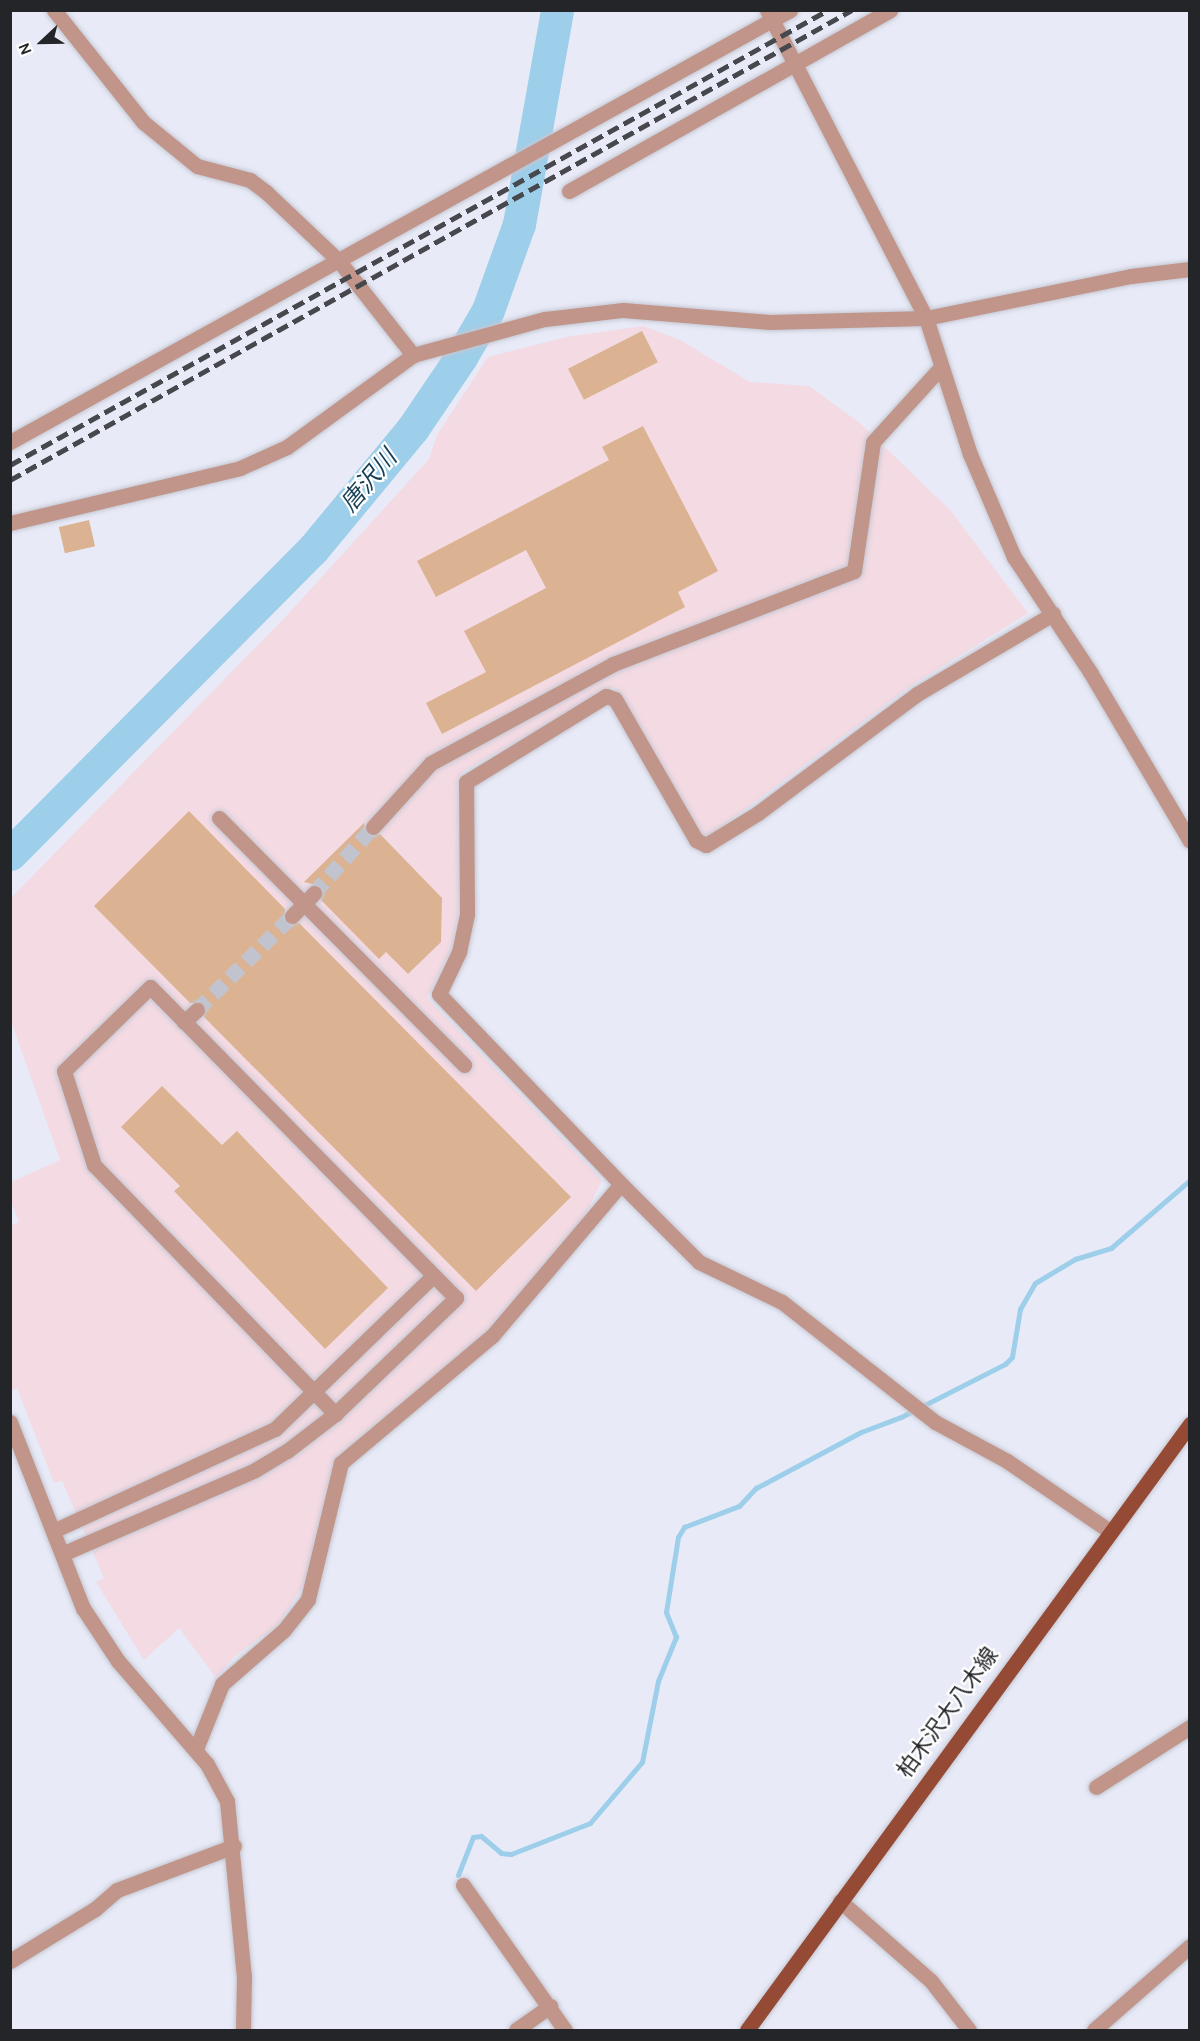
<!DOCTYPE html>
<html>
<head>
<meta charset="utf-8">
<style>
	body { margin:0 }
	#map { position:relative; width:1200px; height:2041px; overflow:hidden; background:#e8ebf7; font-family:Karla,"Noto Sans JP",sans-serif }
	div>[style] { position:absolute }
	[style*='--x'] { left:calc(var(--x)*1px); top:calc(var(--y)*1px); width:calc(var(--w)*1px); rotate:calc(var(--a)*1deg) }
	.industrial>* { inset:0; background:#f3dae3 }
	.stream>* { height:5px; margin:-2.5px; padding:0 2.5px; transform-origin:2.5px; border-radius:2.5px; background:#9dceea }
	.river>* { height:33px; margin:-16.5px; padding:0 16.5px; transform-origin:16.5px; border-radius:16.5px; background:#9dceea }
	.building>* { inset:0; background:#dcb392; transform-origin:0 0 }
	.minor-tunnel>* { height:15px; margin-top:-7.5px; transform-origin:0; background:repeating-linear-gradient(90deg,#c1c3ce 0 15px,transparent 0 23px) }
	.roads { filter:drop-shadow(0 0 2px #c5c7d2) drop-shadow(0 0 2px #c5c7d2) }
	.minor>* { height:15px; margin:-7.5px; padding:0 7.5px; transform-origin:7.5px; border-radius:7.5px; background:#c19589 }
	.major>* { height:15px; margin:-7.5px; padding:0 7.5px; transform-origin:7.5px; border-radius:7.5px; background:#954a36 }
	.rail>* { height:4.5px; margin-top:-2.25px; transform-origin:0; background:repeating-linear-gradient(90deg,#47484e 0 12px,transparent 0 18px) }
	span { translate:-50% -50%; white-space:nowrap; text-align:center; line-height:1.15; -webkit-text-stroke:4.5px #fff; paint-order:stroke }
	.street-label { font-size:22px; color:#242529 }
	.water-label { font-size:24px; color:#173f54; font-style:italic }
	.frame { position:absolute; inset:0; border:12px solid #242529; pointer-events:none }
	.north { position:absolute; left:12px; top:12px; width:60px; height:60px; -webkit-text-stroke:4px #fff; paint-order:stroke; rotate:248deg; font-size:16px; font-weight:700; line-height:24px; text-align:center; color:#242529 }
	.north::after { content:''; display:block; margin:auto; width:21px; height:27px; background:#242529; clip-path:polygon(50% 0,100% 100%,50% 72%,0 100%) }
</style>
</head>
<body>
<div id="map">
	<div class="industrial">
		<i style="clip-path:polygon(643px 326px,680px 340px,750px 382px,809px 386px,860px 423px,950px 510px,1028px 613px,911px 686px,709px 836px,699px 835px,614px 687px,464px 771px,457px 780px,458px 914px,452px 948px,427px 998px,602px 1180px,584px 1218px,487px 1331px,336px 1458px,307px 1580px,278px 1625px,234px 1657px,216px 1678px,179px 1628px,144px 1660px,96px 1582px,104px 1578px,62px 1481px,54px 1483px,17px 1388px,11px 1391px,10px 1226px,19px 1222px,11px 1202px,11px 1182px,60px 1160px,11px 1021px,11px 898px,289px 613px,429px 459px,437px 435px,488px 357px,566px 337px)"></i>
	</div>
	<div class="stream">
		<i style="--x:458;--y:1875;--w:41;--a:-68.5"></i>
		<i style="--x:473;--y:1837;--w:8;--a:-7"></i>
		<i style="--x:481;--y:1836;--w:26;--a:40"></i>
		<i style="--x:501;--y:1853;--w:10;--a:6"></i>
		<i style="--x:511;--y:1854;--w:85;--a:-21.4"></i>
		<i style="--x:590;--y:1823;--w:80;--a:-49.6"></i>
		<i style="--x:642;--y:1762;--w:83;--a:-78.8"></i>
		<i style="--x:658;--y:1681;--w:48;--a:-67.8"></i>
		<i style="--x:676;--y:1637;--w:27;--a:-112"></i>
		<i style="--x:666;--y:1612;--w:76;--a:-80.9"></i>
		<i style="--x:678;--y:1537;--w:12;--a:-59"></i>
		<i style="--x:684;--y:1527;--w:59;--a:-20.9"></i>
		<i style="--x:739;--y:1506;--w:25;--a:-47"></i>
		<i style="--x:756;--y:1488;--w:119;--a:-28.1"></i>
		<i style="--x:861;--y:1432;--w:43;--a:-20.6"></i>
		<i style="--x:901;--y:1417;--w:117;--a:-27"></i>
		<i style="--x:1005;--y:1364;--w:10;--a:-45"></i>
		<i style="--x:1012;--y:1357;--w:49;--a:-80.5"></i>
		<i style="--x:1020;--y:1309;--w:30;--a:-60"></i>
		<i style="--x:1035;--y:1283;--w:47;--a:-31"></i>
		<i style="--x:1075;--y:1259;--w:38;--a:-17"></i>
		<i style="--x:1111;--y:1248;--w:104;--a:-40.7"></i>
	</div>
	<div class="river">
		<i style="--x:10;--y:854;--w:430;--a:-45.2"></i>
		<i style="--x:313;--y:549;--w:157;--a:-50.4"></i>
		<i style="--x:413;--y:428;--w:86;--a:-55.9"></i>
		<i style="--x:461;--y:357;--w:54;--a:-60.1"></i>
		<i style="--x:488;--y:310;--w:91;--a:-70.2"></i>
		<i style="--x:519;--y:224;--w:217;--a:-79.9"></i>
	</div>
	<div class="building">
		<i style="left:642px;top:331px;width:35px;height:83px;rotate:63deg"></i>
		<i style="clip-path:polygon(643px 426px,718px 571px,678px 592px,685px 607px,442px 734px,426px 703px,486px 672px,464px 631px,546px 588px,526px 550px,436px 597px,417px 561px,609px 460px,602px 447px)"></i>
		<i style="left:89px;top:520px;width:27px;height:31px;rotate:77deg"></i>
		<i style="clip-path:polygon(189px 811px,285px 909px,285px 923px,299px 923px,571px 1197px,476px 1291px,204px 1017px,204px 1003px,190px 1003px,94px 906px)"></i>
		<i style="clip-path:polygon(364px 823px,366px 834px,380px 834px,442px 898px,441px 942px,408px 974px,386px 952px,379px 959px,321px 900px,320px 886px,304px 882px)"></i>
		<i style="clip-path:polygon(162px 1086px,222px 1145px,237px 1131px,388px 1288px,325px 1349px,174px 1191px,180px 1186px,121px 1127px)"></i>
	</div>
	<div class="minor-tunnel">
		<i style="--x:314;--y:893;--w:89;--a:-48.2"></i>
		<i style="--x:197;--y:1010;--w:134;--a:-44.7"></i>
	</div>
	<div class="roads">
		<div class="minor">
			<i style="--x:54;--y:10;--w:143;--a:51.5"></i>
			<i style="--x:143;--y:122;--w:70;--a:39.2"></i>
			<i style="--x:197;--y:166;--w:55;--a:14.8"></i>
			<i style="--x:250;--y:180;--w:20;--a:37"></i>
			<i style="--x:266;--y:192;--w:100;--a:43.4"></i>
			<i style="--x:339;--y:261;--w:120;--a:51.8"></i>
			<i style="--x:767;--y:10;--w:347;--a:62.7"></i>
			<i style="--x:926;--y:318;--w:143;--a:72.1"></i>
			<i style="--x:970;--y:454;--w:112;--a:66.9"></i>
			<i style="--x:1014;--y:557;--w:138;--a:56.5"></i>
			<i style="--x:1090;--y:672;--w:196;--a:59.4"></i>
			<i style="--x:569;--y:191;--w:369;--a:-29.4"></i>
			<i style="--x:10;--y:442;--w:892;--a:-28.98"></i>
			<i style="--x:10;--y:523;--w:236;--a:-13.4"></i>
			<i style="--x:240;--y:468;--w:51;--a:-24.1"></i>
			<i style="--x:287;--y:447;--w:156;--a:-36.1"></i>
			<i style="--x:413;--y:355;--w:137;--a:-15.3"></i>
			<i style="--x:545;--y:319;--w:79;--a:-6.6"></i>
			<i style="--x:623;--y:310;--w:147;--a:4.7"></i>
			<i style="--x:770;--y:322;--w:156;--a:-1.5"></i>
			<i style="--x:926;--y:318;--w:209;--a:-11.6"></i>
			<i style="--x:1131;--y:276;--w:59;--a:-6.8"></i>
			<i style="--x:219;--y:818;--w:348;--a:45.2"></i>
			<i style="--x:373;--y:827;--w:86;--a:-47.8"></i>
			<i style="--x:431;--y:763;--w:207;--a:-28.5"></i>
			<i style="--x:613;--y:664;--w:258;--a:-21.1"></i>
			<i style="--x:854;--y:571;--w:130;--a:-81.6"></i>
			<i style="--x:873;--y:442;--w:101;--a:-47.8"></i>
			<i style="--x:292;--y:916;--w:32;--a:-46"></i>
			<i style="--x:184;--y:1022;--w:18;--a:-43"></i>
			<i style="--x:621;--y:1184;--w:110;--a:45"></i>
			<i style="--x:699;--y:1262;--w:92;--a:25.7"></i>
			<i style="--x:782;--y:1302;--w:194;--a:38.1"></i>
			<i style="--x:935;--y:1422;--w:82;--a:28.4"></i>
			<i style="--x:1007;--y:1461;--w:122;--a:34.3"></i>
			<i style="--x:10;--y:1422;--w:200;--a:68.6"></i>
			<i style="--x:83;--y:1608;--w:64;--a:56.6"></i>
			<i style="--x:118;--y:1661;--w:136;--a:49.2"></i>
			<i style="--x:207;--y:1764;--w:42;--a:61.6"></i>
			<i style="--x:227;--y:1801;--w:177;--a:84.5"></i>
			<i style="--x:244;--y:1977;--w:53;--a:91.1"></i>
			<i style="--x:53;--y:1531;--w:244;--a:-24.7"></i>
			<i style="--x:275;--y:1429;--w:220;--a:-44.1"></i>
			<i style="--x:62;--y:1554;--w:210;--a:-23.5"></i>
			<i style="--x:255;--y:1470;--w:37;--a:-31"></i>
			<i style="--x:287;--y:1451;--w:61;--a:-37.6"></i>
			<i style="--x:335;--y:1414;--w:168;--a:-43.8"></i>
			<i style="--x:456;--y:1298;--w:436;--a:-134.5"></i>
			<i style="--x:150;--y:987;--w:120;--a:135.7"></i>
			<i style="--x:64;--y:1071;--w:99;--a:72.3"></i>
			<i style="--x:94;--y:1165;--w:347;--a:45.9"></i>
			<i style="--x:196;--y:1749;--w:70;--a:-68.2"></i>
			<i style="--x:222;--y:1684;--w:82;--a:-41.1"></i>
			<i style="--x:284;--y:1630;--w:39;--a:-52"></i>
			<i style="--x:308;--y:1599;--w:140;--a:-76.4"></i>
			<i style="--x:341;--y:1463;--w:197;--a:-40.1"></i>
			<i style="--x:492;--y:1336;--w:199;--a:-49.7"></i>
			<i style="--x:621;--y:1184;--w:263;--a:-133.8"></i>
			<i style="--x:439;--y:994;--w:47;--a:-64.5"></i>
			<i style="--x:459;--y:952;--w:39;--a:-78"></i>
			<i style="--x:467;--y:914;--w:132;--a:-90.4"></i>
			<i style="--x:466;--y:782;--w:164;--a:-31.6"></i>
			<i style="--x:606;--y:696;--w:9;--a:18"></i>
			<i style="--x:615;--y:699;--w:163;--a:60.1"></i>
			<i style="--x:696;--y:840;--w:11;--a:27"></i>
			<i style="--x:706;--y:845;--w:61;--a:-31.6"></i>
			<i style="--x:758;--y:813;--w:199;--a:-36.8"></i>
			<i style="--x:917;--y:694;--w:158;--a:-30.5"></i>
			<i style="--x:1096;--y:1787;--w:112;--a:-32.6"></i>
			<i style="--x:463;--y:1885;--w:177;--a:54.9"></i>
			<i style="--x:840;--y:1901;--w:121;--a:41.3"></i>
			<i style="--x:931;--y:1981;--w:62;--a:52.2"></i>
			<i style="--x:10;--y:1961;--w:100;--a:-31.5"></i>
			<i style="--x:95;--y:1909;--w:29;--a:-41"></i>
			<i style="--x:117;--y:1890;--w:125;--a:-20.6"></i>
			<i style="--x:516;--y:2030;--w:42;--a:-35.2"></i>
			<i style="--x:1094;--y:2030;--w:128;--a:-41.2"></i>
		</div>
		<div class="major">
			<i style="--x:747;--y:2030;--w:751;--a:-53.83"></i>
		</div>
	</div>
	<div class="rail">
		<i style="--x:10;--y:465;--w:936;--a:-29.08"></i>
		<i style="--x:10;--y:480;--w:964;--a:-29.17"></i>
	</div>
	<div class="street-label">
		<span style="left:948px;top:1713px;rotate:-54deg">柏木沢大八木線</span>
	</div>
	<div class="water-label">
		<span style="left:369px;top:481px;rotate:-50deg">唐沢川</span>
	</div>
	<div class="frame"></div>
	<div class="north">N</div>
</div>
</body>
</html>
